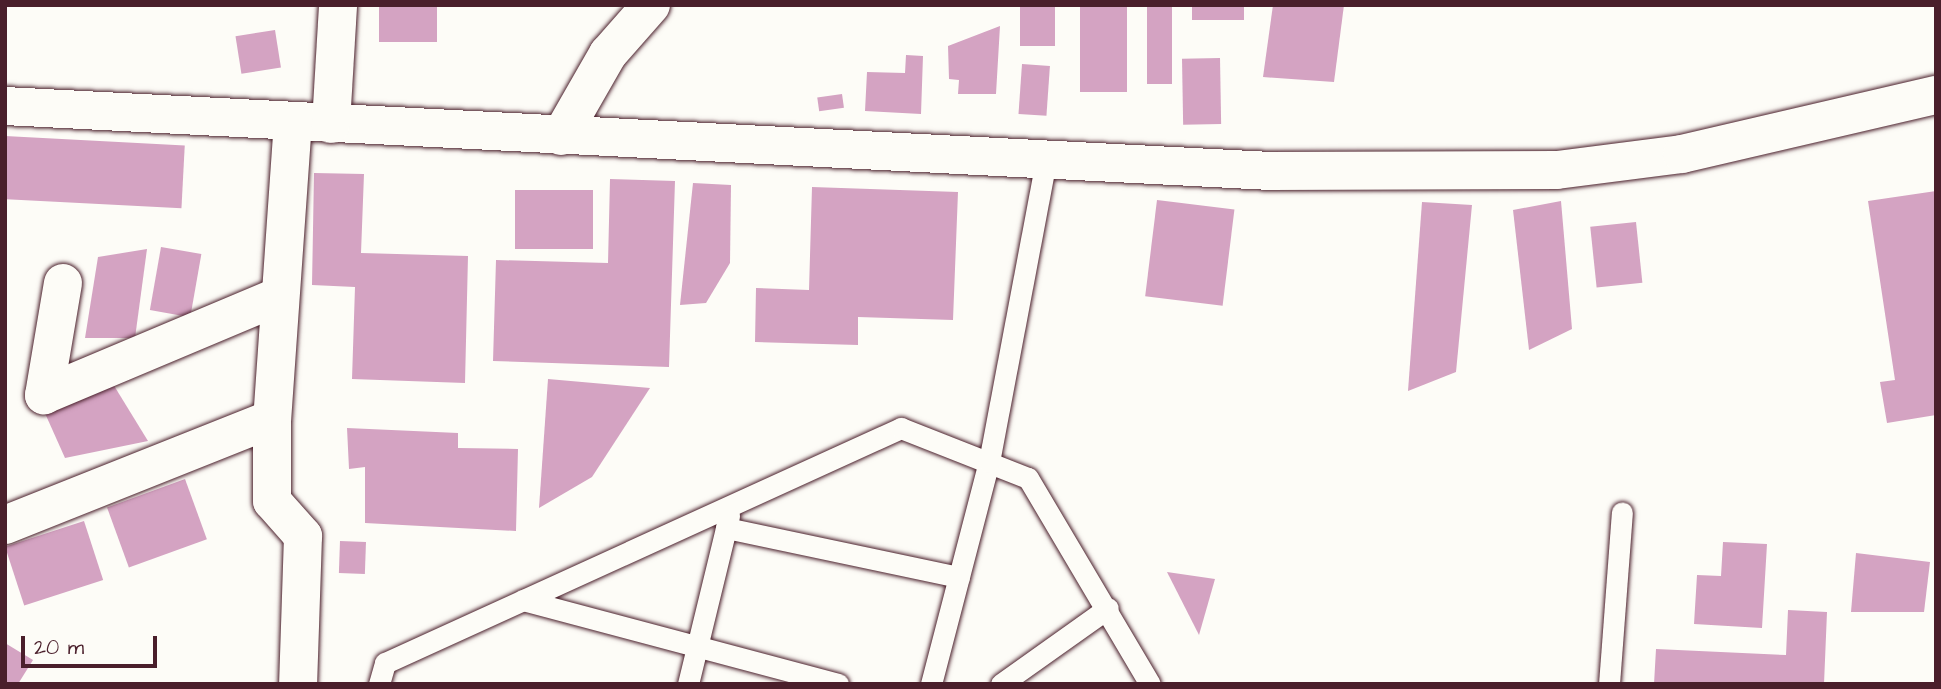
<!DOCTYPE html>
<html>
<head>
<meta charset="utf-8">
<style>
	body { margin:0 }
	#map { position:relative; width:1941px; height:689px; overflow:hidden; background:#fdfcf7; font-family:"Architects Daughter",sans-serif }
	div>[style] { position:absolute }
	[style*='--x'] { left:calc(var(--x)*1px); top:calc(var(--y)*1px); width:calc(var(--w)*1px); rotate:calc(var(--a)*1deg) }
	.building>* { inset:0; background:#d4a3c2; transform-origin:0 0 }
	.roads { filter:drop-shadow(0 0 2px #4a1f2b) drop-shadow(0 0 2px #4a1f2b) }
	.service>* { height:21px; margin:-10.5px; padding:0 10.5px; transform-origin:10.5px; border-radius:10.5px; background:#fdfcf7 }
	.minor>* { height:38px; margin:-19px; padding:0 19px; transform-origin:19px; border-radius:19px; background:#fdfcf7 }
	span { translate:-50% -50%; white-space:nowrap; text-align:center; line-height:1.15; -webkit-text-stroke:5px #fdfcf7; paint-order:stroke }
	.frame { position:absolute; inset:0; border:7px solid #4a1f2b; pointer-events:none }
	.scale { position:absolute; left:21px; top:636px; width:136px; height:32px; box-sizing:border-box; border:4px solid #4a1f2b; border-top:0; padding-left:9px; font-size:21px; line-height:24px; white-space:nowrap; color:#4a1f2b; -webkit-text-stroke:5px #fdfcf7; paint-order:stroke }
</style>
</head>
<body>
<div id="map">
	<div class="building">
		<i style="left:379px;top:5px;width:58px;height:37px"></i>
		<i style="left:1020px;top:5px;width:35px;height:41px"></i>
		<i style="left:1080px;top:5px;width:47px;height:87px"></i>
		<i style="left:1147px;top:5px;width:25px;height:79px"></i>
		<i style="left:1192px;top:5px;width:52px;height:15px"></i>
		<i style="clip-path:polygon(1273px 5px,1344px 5px,1334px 82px,1263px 77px)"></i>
		<i style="clip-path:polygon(1000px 26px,996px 94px,958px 94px,959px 80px,949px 79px,948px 46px)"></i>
		<i style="left:275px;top:30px;width:38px;height:40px;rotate:81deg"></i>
		<i style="clip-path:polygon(906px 55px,923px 56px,921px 114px,865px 111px,867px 72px,905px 73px)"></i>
		<i style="left:1220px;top:58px;width:66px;height:38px;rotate:89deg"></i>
		<i style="left:1022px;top:64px;width:28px;height:50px;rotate:4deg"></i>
		<i style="left:842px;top:94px;width:14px;height:25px;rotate:82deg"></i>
		<i style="left:5px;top:136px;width:180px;height:63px;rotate:3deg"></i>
		<i style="clip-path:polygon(314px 173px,364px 174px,361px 253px,468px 256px,465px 383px,352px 379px,355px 287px,312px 285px)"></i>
		<i style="clip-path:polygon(610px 179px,675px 181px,669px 367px,493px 361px,496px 260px,608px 263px)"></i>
		<i style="clip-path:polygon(693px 183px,731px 185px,730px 263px,706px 303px,680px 305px)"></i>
		<i style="clip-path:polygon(812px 187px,958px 192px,953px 320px,858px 317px,858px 345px,755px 342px,756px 288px,809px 290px)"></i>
		<i style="left:515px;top:190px;width:78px;height:59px"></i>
		<i style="clip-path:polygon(1936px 191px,1936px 415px,1887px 423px,1880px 382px,1895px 380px,1868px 201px)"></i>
		<i style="left:1157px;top:200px;width:78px;height:97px;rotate:7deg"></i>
		<i style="clip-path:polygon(1561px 201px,1572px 329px,1529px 350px,1513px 210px)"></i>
		<i style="clip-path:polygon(1422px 202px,1472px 205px,1456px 372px,1408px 391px)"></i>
		<i style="left:1636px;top:222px;width:61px;height:46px;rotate:84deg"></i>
		<i style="left:161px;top:247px;width:41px;height:64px;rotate:10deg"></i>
		<i style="clip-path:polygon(147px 249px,135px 338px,85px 338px,98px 257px)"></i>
		<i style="clip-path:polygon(548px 379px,650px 388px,592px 477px,539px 508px)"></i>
		<i style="clip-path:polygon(113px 384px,148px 441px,65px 458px,44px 411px)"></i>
		<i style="clip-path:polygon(347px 428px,458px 433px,458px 448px,518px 449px,516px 531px,365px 523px,365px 467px,349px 469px)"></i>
		<i style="left:185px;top:479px;width:64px;height:83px;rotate:70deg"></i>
		<i style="left:84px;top:521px;width:62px;height:83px;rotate:72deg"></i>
		<i style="left:340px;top:541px;width:26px;height:32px;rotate:2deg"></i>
		<i style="clip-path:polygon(1723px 542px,1767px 544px,1762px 628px,1694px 624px,1697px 575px,1721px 576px)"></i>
		<i style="clip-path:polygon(1856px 553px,1930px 562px,1924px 612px,1851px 612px)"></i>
		<i style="clip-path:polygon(1167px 572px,1215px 579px,1199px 635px)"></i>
		<i style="clip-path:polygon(1788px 610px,1827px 612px,1824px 684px,1654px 684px,1656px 649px,1786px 655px)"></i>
		<i style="clip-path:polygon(5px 643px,33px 660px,18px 684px,5px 684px)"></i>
	</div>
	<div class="roads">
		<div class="service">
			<i style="--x:726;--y:528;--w:238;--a:11.9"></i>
			<i style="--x:523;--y:600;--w:326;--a:14.9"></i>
			<i style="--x:379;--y:684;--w:22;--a:-74"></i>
			<i style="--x:385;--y:663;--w:567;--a:-24.49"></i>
			<i style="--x:901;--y:428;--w:136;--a:21.5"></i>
			<i style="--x:1028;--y:478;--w:239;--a:59.4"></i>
			<i style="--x:688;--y:684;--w:173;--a:-76.3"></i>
			<i style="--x:931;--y:684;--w:229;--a:-75.4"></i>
			<i style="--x:989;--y:462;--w:307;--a:-79.3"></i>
			<i style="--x:1001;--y:684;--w:131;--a:-35.4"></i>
			<i style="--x:1609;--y:684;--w:172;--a:-85.7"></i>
		</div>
		<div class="minor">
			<i style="--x:5;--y:106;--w:1267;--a:2.94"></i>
			<i style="--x:1270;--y:171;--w:287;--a:-0.2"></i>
			<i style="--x:1557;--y:170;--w:126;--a:-7.3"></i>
			<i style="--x:1682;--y:154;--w:261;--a:-13.1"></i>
			<i style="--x:293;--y:121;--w:299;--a:94"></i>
			<i style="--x:272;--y:419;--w:82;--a:90"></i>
			<i style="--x:272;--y:501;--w:47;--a:48.5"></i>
			<i style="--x:303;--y:536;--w:148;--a:91.9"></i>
			<i style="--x:331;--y:124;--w:119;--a:-86.6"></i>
			<i style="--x:561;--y:136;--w:95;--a:-60.2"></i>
			<i style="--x:608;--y:54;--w:65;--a:-48.7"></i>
			<i style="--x:63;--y:283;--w:114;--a:99.6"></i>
			<i style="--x:44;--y:395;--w:256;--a:-22.8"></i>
			<i style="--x:5;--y:525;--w:287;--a:-21.7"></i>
		</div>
	</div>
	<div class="frame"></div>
	<div class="scale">20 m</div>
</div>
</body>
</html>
